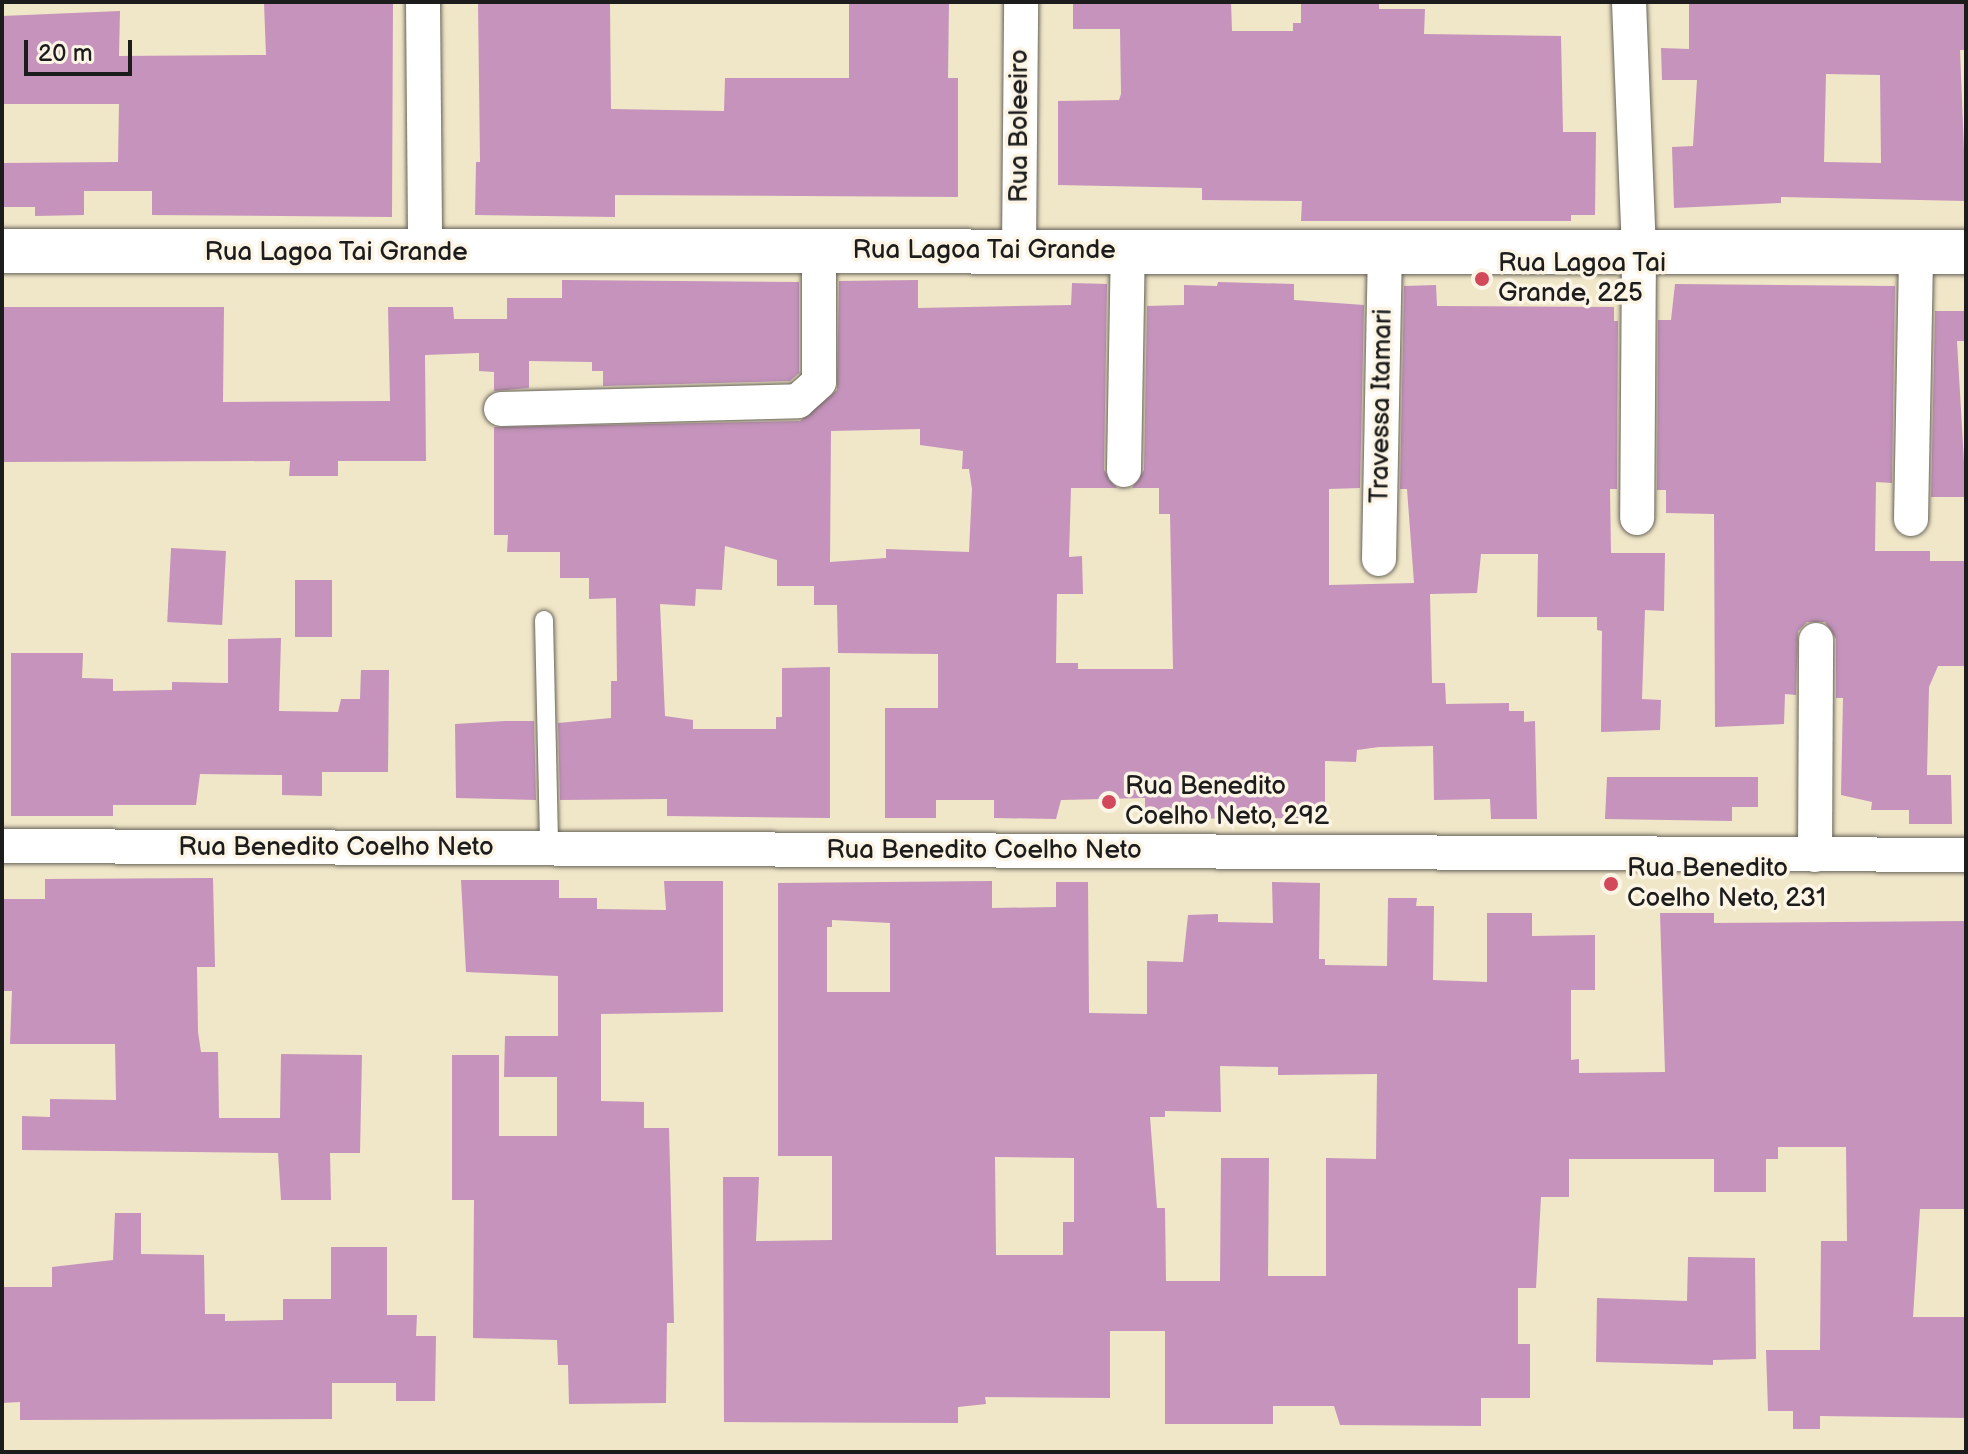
<!DOCTYPE html>
<html>
<head>
<meta charset="utf-8">
<style>
	body { margin:0 }
	#map { position:relative; width:1968px; height:1454px; overflow:hidden; background:#f0e6c8; font-family:"Balsamiq Sans",sans-serif }
	div>[style] { position:absolute }
	[style*='--x'] { left:calc(var(--x)*1px); top:calc(var(--y)*1px); width:calc(var(--w)*1px); rotate:calc(var(--a)*1deg) }
	.building>* { inset:0; background:#c593bc; transform-origin:0 0 }
	.roads { filter:drop-shadow(0 0 2px #666358) drop-shadow(0 0 2px #666358) }
	.lane>* { height:18px; margin:-9px; padding:0 9px; transform-origin:9px; border-radius:9px; background:#fff }
	.street>* { height:34px; margin:-17px; padding:0 17px; transform-origin:17px; border-radius:17px; background:#fff }
	.secondary>* { height:44px; margin:-22px; padding:0 22px; transform-origin:22px; border-radius:22px; background:#fff }
	.dots>* { width:22px; height:22px; translate:-50% -50%; box-sizing:border-box; border:4px solid #fcf5e5; border-radius:50% }
	span { translate:-50% -50%; white-space:nowrap; text-align:center; line-height:1.15; -webkit-text-stroke:7px #fcf5e5; paint-order:stroke }
	.street-label { font-size:26px; color:#1c1c1c }
	.poi-label { font-size:26px; color:#1c1c1c }
	.left { translate:0 -50%; text-align:left }
	.frame { position:absolute; inset:0; border:4px solid #1c1c1c; pointer-events:none }
	.scale { position:absolute; left:24px; top:40px; width:108px; height:36px; box-sizing:border-box; border:4px solid #1c1c1c; border-top:0; padding-left:10px; font-size:24px; line-height:28px; white-space:nowrap; color:#1c1c1c; -webkit-text-stroke:6px #fcf5e5; paint-order:stroke }
</style>
</head>
<body>
<div id="map">
	<div class="building">
		<i style="clip-path:polygon(393px 2px,392px 217px,152px 215px,152px 191px,84px 191px,84px 215px,35px 216px,35px 207px,2px 207px,2px 163px,118px 162px,119px 104px,2px 104px,2px 16px,120px 11px,119px 56px,266px 55px,264px 3px)"></i>
		<i style="clip-path:polygon(478px 2px,610px 2px,611px 109px,724px 111px,725px 78px,849px 78px,849px 2px,949px 2px,948px 78px,958px 78px,958px 197px,615px 195px,615px 217px,475px 215px,476px 162px,480px 162px)"></i>
		<i style="clip-path:polygon(1073px 2px,1231px 2px,1232px 31px,1293px 31px,1293px 23px,1301px 23px,1301px 3px,1379px 2px,1379px 9px,1425px 9px,1424px 34px,1561px 36px,1563px 132px,1596px 132px,1595px 215px,1571px 215px,1571px 221px,1301px 221px,1302px 201px,1202px 200px,1202px 188px,1058px 185px,1058px 101px,1119px 100px,1121px 94px,1120px 29px,1073px 29px)"></i>
		<i style="clip-path:polygon(evenodd,1966px 2px,1966px 50px,1960px 50px,1966px 201px,1781px 197px,1781px 203px,1674px 208px,1672px 147px,1693px 146px,1697px 80px,1662px 80px,1661px 48px,1689px 49px,1689px 3px,1966px 2px,1826px 74px,1880px 75px,1881px 163px,1824px 162px,1826px 74px)"></i>
		<i style="clip-path:polygon(562px 280px,799px 282px,799px 373px,790px 381px,603px 386px,603px 371px,592px 371px,592px 362px,529px 361px,529px 388px,494px 391px,494px 372px,479px 371px,479px 353px,425px 355px,426px 461px,338px 461px,338px 476px,289px 476px,290px 461px,2px 462px,2px 307px,224px 307px,223px 402px,390px 401px,388px 307px,453px 307px,454px 319px,507px 319px,507px 298px,562px 298px)"></i>
		<i style="clip-path:polygon(evenodd,918px 280px,918px 308px,1071px 305px,1072px 283px,1107px 284px,1104px 470px,1117px 488px,1071px 488px,1069px 557px,1082px 556px,1083px 594px,1057px 594px,1056px 663px,1078px 663px,1078px 669px,1173px 669px,1170px 514px,1159px 514px,1159px 488px,1132px 488px,1144px 470px,1147px 306px,1184px 305px,1184px 285px,1217px 286px,1218px 282px,1294px 284px,1294px 300px,1364px 305px,1360px 488px,1329px 489px,1329px 585px,1414px 583px,1407px 489px,1400px 489px,1404px 286px,1436px 285px,1437px 306px,1614px 307px,1614px 321px,1618px 321px,1617px 489px,1610px 489px,1611px 553px,1665px 553px,1664px 611px,1645px 610px,1642px 699px,1661px 700px,1660px 730px,1601px 732px,1602px 631px,1597px 630px,1597px 617px,1537px 617px,1538px 554px,1481px 554px,1477px 593px,1430px 594px,1432px 683px,1445px 683px,1446px 704px,1509px 703px,1509px 711px,1524px 711px,1524px 722px,1535px 721px,1537px 819px,1491px 819px,1490px 799px,1434px 800px,1433px 746px,1379px 747px,1357px 750px,1356px 762px,1325px 761px,1325px 818px,1145px 819px,1145px 798px,1061px 800px,1056px 819px,994px 818px,994px 800px,936px 800px,936px 818px,885px 818px,885px 708px,938px 708px,938px 654px,838px 653px,837px 605px,814px 605px,814px 586px,777px 586px,777px 560px,725px 546px,722px 590px,696px 589px,695px 606px,660px 604px,665px 716px,693px 720px,693px 729px,776px 729px,776px 717px,782px 717px,782px 668px,830px 667px,830px 818px,667px 816px,667px 799px,560px 800px,558px 723px,611px 718px,611px 681px,617px 681px,616px 598px,589px 599px,589px 578px,560px 578px,560px 552px,507px 552px,508px 535px,494px 535px,494px 427px,800px 421px,837px 390px,839px 281px,918px 280px,920px 429px,920px 445px,963px 451px,962px 469px,969px 469px,972px 489px,969px 552px,886px 549px,886px 558px,830px 562px,831px 431px,920px 429px)"></i>
		<i style="clip-path:polygon(1675px 284px,1895px 286px,1892px 483px,1876px 482px,1875px 551px,1930px 551px,1930px 561px,1966px 561px,1966px 666px,1938px 666px,1929px 687px,1927px 775px,1951px 775px,1952px 824px,1909px 824px,1909px 810px,1871px 810px,1872px 802px,1841px 795px,1843px 698px,1836px 698px,1836px 639px,1825px 622px,1807px 622px,1798px 631px,1796px 695px,1785px 694px,1784px 724px,1715px 727px,1714px 514px,1666px 513px,1666px 490px,1657px 490px,1658px 320px,1671px 320px)"></i>
		<i style="clip-path:polygon(1935px 311px,1966px 311px,1966px 341px,1957px 341px,1966px 497px,1931px 497px)"></i>
		<i style="left:226px;top:551px;width:74px;height:55px;rotate:93deg"></i>
		<i style="left:295px;top:580px;width:37px;height:57px"></i>
		<i style="clip-path:polygon(281px 638px,279px 711px,338px 712px,341px 699px,360px 699px,361px 670px,389px 670px,388px 772px,322px 772px,322px 796px,282px 795px,282px 775px,200px 774px,196px 805px,113px 805px,113px 816px,11px 816px,11px 653px,83px 653px,82px 678px,113px 679px,113px 691px,172px 690px,172px 682px,228px 683px,228px 639px)"></i>
		<i style="clip-path:polygon(505px 721px,534px 721px,536px 800px,456px 798px,455px 724px)"></i>
		<i style="clip-path:polygon(1607px 777px,1758px 777px,1758px 807px,1732px 807px,1732px 821px,1605px 819px)"></i>
		<i style="clip-path:polygon(213px 878px,215px 967px,197px 967px,198px 1032px,201px 1052px,218px 1052px,219px 1118px,280px 1118px,281px 1054px,362px 1055px,360px 1153px,330px 1153px,331px 1200px,281px 1200px,278px 1153px,22px 1150px,22px 1116px,50px 1117px,50px 1099px,116px 1100px,115px 1044px,10px 1044px,12px 991px,2px 991px,2px 899px,45px 899px,45px 879px)"></i>
		<i style="clip-path:polygon(461px 880px,559px 880px,559px 898px,597px 898px,597px 909px,666px 910px,664px 881px,723px 881px,723px 1012px,601px 1014px,601px 1101px,644px 1102px,644px 1128px,669px 1128px,674px 1323px,667px 1323px,666px 1403px,569px 1404px,568px 1365px,558px 1365px,557px 1340px,473px 1338px,474px 1200px,452px 1200px,452px 1055px,499px 1055px,499px 1136px,557px 1136px,557px 1077px,504px 1077px,505px 1036px,558px 1036px,558px 976px,466px 972px)"></i>
		<i style="clip-path:polygon(evenodd,992px 881px,992px 908px,1056px 907px,1056px 882px,1088px 882px,1089px 1013px,1147px 1014px,1147px 961px,1183px 962px,1188px 915px,1218px 914px,1218px 922px,1273px 923px,1272px 882px,1320px 883px,1319px 959px,1325px 959px,1325px 965px,1387px 966px,1388px 898px,1417px 898px,1416px 906px,1434px 906px,1433px 980px,1487px 982px,1487px 913px,1532px 913px,1532px 936px,1595px 935px,1595px 990px,1571px 990px,1571px 1060px,1579px 1059px,1579px 1073px,1665px 1072px,1660px 913px,1714px 913px,1714px 923px,1966px 921px,1966px 1209px,1920px 1209px,1913px 1317px,1966px 1317px,1966px 1418px,1820px 1416px,1820px 1429px,1793px 1429px,1793px 1411px,1768px 1411px,1766px 1350px,1820px 1350px,1821px 1241px,1847px 1241px,1846px 1147px,1778px 1147px,1778px 1159px,1766px 1159px,1766px 1192px,1714px 1192px,1714px 1159px,1569px 1159px,1569px 1197px,1541px 1197px,1536px 1288px,1518px 1288px,1518px 1344px,1530px 1344px,1530px 1398px,1481px 1398px,1481px 1426px,1340px 1425px,1334px 1406px,1273px 1406px,1273px 1424px,1165px 1424px,1165px 1331px,1110px 1331px,1110px 1398px,985px 1397px,986px 1404px,958px 1407px,958px 1423px,724px 1422px,723px 1177px,759px 1177px,756px 1241px,832px 1240px,832px 1156px,778px 1156px,778px 883px,992px 881px,832px 920px,890px 923px,890px 992px,827px 992px,827px 927px,832px 927px,832px 920px,992px 881px,1220px 1066px,1278px 1067px,1278px 1075px,1377px 1074px,1376px 1159px,1326px 1158px,1326px 1276px,1268px 1276px,1269px 1158px,1221px 1158px,1220px 1281px,1166px 1281px,1165px 1208px,1157px 1208px,1150px 1117px,1165px 1117px,1165px 1111px,1221px 1112px,1220px 1066px,992px 881px,995px 1157px,1074px 1158px,1074px 1222px,1063px 1222px,1063px 1255px,996px 1255px,995px 1157px)"></i>
		<i style="clip-path:polygon(115px 1213px,141px 1213px,141px 1254px,204px 1255px,205px 1314px,225px 1314px,225px 1321px,283px 1320px,283px 1299px,331px 1299px,331px 1247px,387px 1247px,387px 1315px,417px 1315px,416px 1336px,436px 1336px,435px 1401px,396px 1401px,396px 1383px,332px 1383px,332px 1419px,20px 1420px,20px 1402px,2px 1403px,2px 1287px,52px 1287px,52px 1267px,113px 1260px)"></i>
		<i style="clip-path:polygon(1688px 1257px,1755px 1258px,1756px 1359px,1713px 1360px,1713px 1365px,1596px 1362px,1597px 1298px,1687px 1301px)"></i>
	</div>
	<div class="roads">
		<div class="lane">
			<i style="--x:544;--y:620;--w:229;--a:88.7"></i>
		</div>
		<div class="street">
			<i style="--x:423;--y:2;--w:251;--a:89.5"></i>
			<i style="--x:1629;--y:2;--w:251;--a:87.7"></i>
			<i style="--x:1639;--y:253;--w:265;--a:90.4"></i>
			<i style="--x:1019;--y:249;--w:247;--a:-89.5"></i>
			<i style="--x:501;--y:409;--w:297;--a:-1.5"></i>
			<i style="--x:798;--y:401;--w:28;--a:-42"></i>
			<i style="--x:819;--y:382;--w:131;--a:-90"></i>
			<i style="--x:1124;--y:470;--w:219;--a:-89"></i>
			<i style="--x:1911;--y:519;--w:267;--a:-88.9"></i>
			<i style="--x:1379;--y:559;--w:306;--a:-88.9"></i>
			<i style="--x:2;--y:846;--w:1964;--a:0.26"></i>
			<i style="--x:1815;--y:855;--w:215;--a:-89.7"></i>
		</div>
		<div class="secondary">
			<i style="--x:2;--y:251;--w:1964;--a:0.03"></i>
		</div>
	</div>
	<div class="dots">
		<i style="left:1482px;top:279px;background:#d1495b"></i>
		<i style="left:1109px;top:802px;background:#d1495b"></i>
		<i style="left:1611px;top:884px;background:#d1495b"></i>
	</div>
	<div class="street-label">
		<span style="left:1020px;top:126px;rotate:-90deg">Rua Boleeiro</span>
		<span style="left:984px;top:251px">Rua Lagoa Tai Grande</span>
		<span style="left:336px;top:253px">Rua Lagoa Tai Grande</span>
		<span style="left:1382px;top:406px;rotate:-89deg">Travessa Itamari</span>
		<span style="left:336px;top:848px">Rua Benedito Coelho Neto</span>
		<span style="left:984px;top:851px">Rua Benedito Coelho Neto</span>
	</div>
	<div class="poi-label">
		<span class="left" style="left:1498px;top:279px">Rua Lagoa Tai<br>Grande, 225</span>
		<span class="left" style="left:1125px;top:802px">Rua Benedito<br>Coelho Neto, 292</span>
		<span class="left" style="left:1627px;top:884px">Rua Benedito<br>Coelho Neto, 231</span>
	</div>
	<div class="frame"></div>
	<div class="scale">20 m</div>
</div>
</body>
</html>
